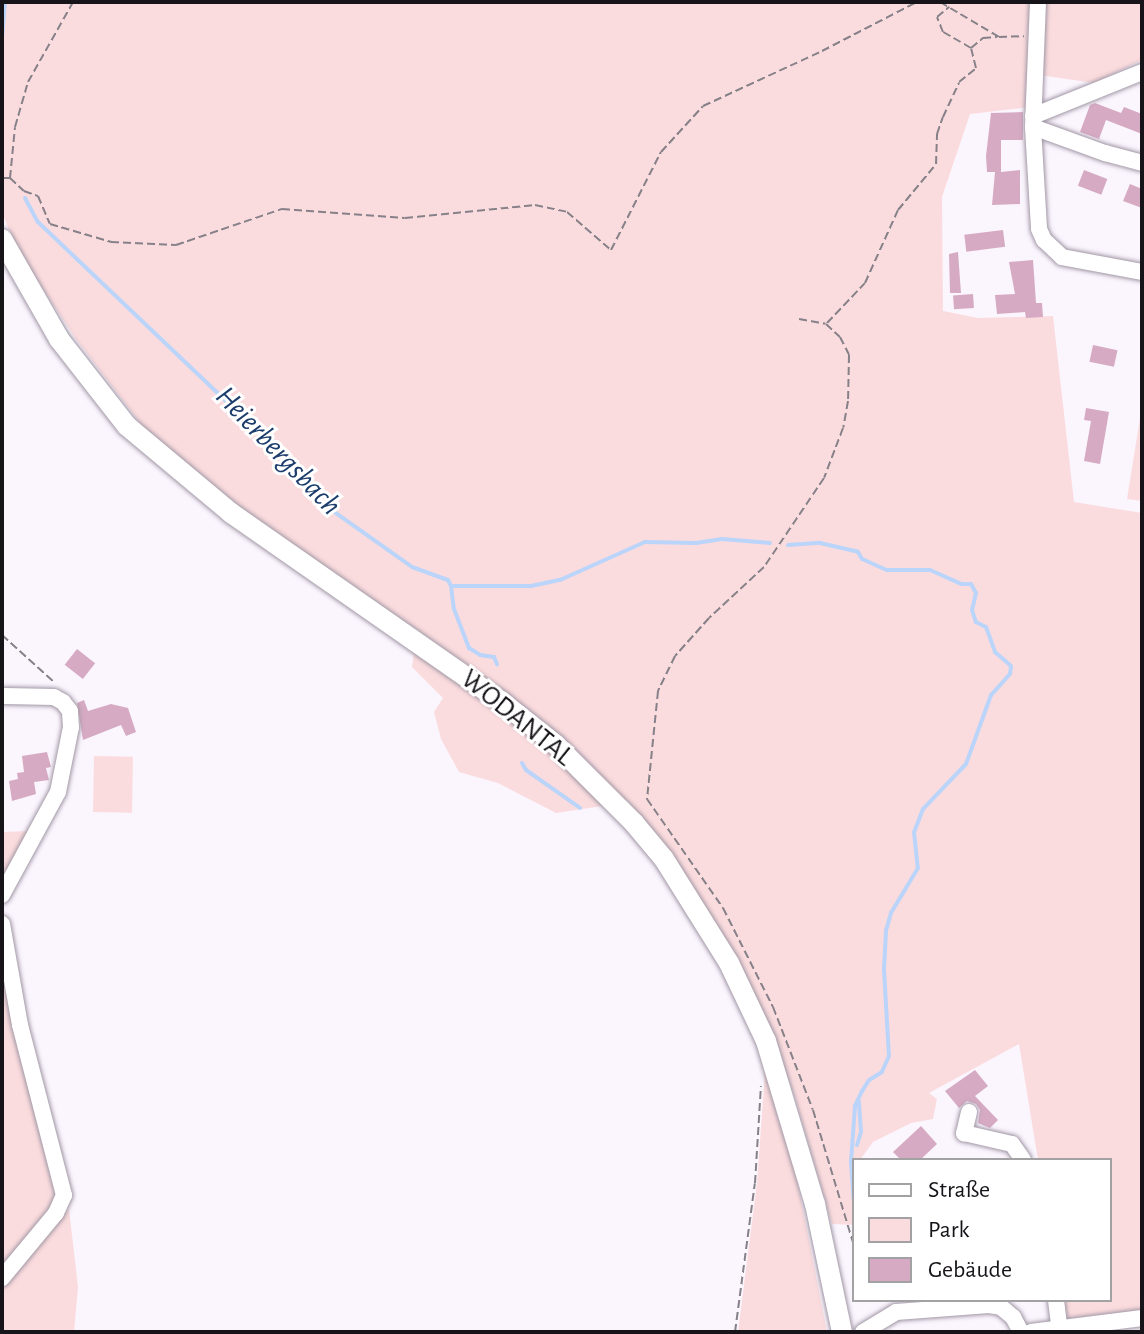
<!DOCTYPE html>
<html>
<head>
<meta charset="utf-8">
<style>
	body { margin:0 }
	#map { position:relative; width:1144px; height:1334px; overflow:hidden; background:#fbf5fe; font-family:"Alegreya Sans",sans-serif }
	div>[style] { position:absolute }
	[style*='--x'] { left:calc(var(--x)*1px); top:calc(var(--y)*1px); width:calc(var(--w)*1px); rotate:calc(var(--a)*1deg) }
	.green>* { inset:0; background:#fbdcde; transform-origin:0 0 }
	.stream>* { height:4px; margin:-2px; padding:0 2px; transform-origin:2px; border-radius:2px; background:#bad4fa }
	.building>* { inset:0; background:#d6aac2; transform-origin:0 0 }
	.path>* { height:2px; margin-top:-1px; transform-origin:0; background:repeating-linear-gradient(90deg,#868188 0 8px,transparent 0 12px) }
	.roads { filter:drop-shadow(0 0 2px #a197a5) drop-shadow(0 0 2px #a197a5) }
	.minor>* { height:16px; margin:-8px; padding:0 8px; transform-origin:8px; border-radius:8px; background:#fff }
	.major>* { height:20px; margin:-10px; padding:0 10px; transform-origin:10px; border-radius:10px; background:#fff }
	span { translate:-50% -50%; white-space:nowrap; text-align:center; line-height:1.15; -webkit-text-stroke:6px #fff; paint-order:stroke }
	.street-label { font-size:28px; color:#171419 }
	.water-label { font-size:30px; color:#1c3d6c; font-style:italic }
	.frame { position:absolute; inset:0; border:4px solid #171419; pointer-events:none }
	.legend { position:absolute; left:852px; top:1158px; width:260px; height:144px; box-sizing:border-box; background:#fff; border:2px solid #a2a1a3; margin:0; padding:10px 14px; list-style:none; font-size:24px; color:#171419 }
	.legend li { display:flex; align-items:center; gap:16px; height:40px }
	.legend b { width:40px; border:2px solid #a2a1a3 }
</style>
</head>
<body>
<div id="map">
	<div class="green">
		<i style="clip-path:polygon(2px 2px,1035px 2px,1030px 107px,970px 114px,942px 197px,943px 311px,978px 318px,1053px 316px,1074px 502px,1142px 513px,1142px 1310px,1064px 1319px,1061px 1300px,1110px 1300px,1110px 1160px,1038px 1160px,1019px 1044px,929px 1093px,937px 1099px,933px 1119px,911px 1123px,873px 1142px,860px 1160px,854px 1160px,854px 1225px,832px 1224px,793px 1091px,760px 1012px,629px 802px,556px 813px,498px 783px,459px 772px,441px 739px,434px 712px,443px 698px,412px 667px,414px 652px,456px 676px,466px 664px,244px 510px,144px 428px,76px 339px,18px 251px,2px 213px)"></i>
		<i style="clip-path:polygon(1041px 2px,1142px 2px,1142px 60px,1094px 83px,1040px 75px)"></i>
		<i style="clip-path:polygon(1142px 406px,1142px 501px,1127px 499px)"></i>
		<i style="left:94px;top:756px;width:39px;height:56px;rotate:1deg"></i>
		<i style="clip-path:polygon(31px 831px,2px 887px,2px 832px)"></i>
		<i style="clip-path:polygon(2px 941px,60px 1195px,2px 1273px)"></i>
		<i style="clip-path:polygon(765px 1071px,793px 1159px,827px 1332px,738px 1332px,757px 1183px)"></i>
		<i style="clip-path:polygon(69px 1209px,78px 1287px,74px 1332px,4px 1332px,2px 1290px)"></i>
	</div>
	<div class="stream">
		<i style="--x:2;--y:37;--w:35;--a:-85"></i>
		<i style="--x:2;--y:78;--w:22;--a:90"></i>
		<i style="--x:25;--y:198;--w:27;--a:62"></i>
		<i style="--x:38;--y:222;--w:268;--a:43.6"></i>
		<i style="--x:232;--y:407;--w:50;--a:38.5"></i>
		<i style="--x:271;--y:438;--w:76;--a:53.6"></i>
		<i style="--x:316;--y:499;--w:118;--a:35.3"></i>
		<i style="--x:412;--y:567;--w:38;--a:20"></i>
		<i style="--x:448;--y:580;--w:7;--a:63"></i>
		<i style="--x:451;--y:586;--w:80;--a:0"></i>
		<i style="--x:531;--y:586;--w:30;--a:-12"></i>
		<i style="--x:560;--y:580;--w:93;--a:-24.1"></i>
		<i style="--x:645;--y:542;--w:51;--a:1.1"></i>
		<i style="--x:696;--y:543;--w:26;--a:-9"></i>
		<i style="--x:722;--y:539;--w:48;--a:4.8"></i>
		<i style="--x:788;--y:545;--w:32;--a:-4"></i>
		<i style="--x:820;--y:543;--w:39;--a:13"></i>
		<i style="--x:858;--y:552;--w:8;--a:60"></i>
		<i style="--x:862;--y:559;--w:27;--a:24"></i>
		<i style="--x:887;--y:570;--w:43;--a:0"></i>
		<i style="--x:930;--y:570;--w:34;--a:24"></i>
		<i style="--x:961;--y:584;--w:10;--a:0"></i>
		<i style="--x:971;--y:584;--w:10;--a:61"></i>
		<i style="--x:976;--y:593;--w:17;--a:103"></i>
		<i style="--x:972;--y:610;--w:13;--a:72"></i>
		<i style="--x:976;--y:622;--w:11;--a:27"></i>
		<i style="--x:986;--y:627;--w:27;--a:70"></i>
		<i style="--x:995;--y:652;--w:21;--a:41"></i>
		<i style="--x:1011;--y:666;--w:8;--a:97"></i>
		<i style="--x:1010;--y:674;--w:28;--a:132"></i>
		<i style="--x:991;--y:695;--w:73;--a:109.9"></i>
		<i style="--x:966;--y:764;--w:62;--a:133.7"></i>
		<i style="--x:923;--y:809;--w:25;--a:111"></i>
		<i style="--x:914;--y:832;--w:36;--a:84"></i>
		<i style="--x:918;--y:868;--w:52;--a:121"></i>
		<i style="--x:891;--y:913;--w:19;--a:106"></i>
		<i style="--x:886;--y:931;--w:39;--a:93"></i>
		<i style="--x:884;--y:970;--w:86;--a:86.7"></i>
		<i style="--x:889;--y:1056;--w:17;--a:114"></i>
		<i style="--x:882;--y:1072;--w:15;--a:148"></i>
		<i style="--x:869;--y:1080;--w:13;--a:122"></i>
		<i style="--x:862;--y:1091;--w:17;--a:115"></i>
		<i style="--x:855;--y:1106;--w:56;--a:94.1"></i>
		<i style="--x:851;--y:1162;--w:39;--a:86"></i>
		<i style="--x:451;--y:586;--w:23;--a:83"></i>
		<i style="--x:454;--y:609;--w:42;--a:69"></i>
		<i style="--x:469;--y:648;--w:13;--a:32"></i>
		<i style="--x:480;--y:655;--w:14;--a:8"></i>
		<i style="--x:494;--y:657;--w:8;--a:67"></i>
		<i style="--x:522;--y:763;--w:8;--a:60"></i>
		<i style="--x:526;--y:770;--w:66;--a:35.1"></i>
		<i style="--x:857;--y:1145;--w:14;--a:-73"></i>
		<i style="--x:861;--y:1132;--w:31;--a:-94"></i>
	</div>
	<div class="building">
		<i style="clip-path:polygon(1095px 103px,1121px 113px,1124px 107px,1142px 114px,1142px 134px,1106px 120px,1099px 139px,1080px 132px,1090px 105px)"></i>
		<i style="clip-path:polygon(1023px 112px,1023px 140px,1001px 140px,1001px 172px,1020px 170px,1020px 204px,992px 205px,995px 172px,987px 172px,986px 156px,991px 113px)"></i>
		<i style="left:1084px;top:170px;width:25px;height:17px;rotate:21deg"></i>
		<i style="clip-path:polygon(1130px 184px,1142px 189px,1142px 208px,1123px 201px)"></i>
		<i style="left:1003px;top:230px;width:17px;height:39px;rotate:83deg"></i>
		<i style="clip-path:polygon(958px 252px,961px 293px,950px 293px,949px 254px)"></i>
		<i style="clip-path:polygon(1033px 260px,1036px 303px,1042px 303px,1043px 317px,1026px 318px,1025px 312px,997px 314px,995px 295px,1015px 294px,1009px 262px)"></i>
		<i style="left:973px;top:294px;width:14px;height:20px;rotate:86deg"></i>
		<i style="left:1093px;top:345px;width:25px;height:17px;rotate:12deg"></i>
		<i style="clip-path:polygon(1086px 408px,1109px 412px,1100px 464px,1084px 461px,1091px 421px,1084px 420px)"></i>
		<i style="left:77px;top:649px;width:23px;height:20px;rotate:38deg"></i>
		<i style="clip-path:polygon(84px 700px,88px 711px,111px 704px,128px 708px,136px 732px,126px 736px,121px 725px,83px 740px,77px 703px)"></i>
		<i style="clip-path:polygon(47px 752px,51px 767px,46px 768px,49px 780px,34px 782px,36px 794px,12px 801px,9px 781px,18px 779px,17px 773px,24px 772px,22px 756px)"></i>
		<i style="clip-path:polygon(975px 1070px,988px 1086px,975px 1096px,998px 1120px,990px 1128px,978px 1123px,980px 1110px,976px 1104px,967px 1101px,959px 1108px,945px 1091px)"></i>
		<i style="clip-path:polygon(921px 1126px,937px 1144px,920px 1160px,901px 1160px,893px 1152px)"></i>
	</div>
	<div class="path">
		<i style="--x:940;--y:2;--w:69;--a:30.7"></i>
		<i style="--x:999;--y:37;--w:25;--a:-2"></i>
		<i style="--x:971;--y:48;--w:16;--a:-40"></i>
		<i style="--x:983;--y:38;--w:14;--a:-4"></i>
		<i style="--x:2;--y:178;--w:8;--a:0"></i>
		<i style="--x:10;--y:178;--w:51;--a:-84.4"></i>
		<i style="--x:15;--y:127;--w:47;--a:-73.9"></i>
		<i style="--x:28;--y:82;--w:92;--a:-60.6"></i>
		<i style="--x:10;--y:178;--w:19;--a:43"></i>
		<i style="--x:24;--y:191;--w:15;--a:20"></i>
		<i style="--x:38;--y:196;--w:30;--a:67"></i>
		<i style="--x:50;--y:224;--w:64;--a:16.4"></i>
		<i style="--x:111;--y:242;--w:65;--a:2.6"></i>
		<i style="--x:176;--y:245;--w:112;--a:-18.8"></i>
		<i style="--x:282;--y:209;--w:123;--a:4.2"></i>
		<i style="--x:405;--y:218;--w:131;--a:-5.7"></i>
		<i style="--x:535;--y:205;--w:33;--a:12"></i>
		<i style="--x:567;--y:212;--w:58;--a:40.8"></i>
		<i style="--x:611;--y:250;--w:110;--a:-63"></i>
		<i style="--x:661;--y:152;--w:62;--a:-47.6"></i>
		<i style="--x:703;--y:106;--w:131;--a:-24.8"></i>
		<i style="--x:822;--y:51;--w:107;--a:-27.3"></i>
		<i style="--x:799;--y:319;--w:27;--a:10"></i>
		<i style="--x:826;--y:324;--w:19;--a:43"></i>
		<i style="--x:840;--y:337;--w:20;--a:63"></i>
		<i style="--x:849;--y:355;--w:46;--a:91.2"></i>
		<i style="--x:848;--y:401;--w:27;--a:100"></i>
		<i style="--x:843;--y:428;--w:53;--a:110.8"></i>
		<i style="--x:824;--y:478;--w:107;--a:124"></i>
		<i style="--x:764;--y:567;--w:75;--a:137.2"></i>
		<i style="--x:709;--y:618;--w:51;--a:131.8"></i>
		<i style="--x:675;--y:656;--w:39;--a:116"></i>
		<i style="--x:658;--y:691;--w:109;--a:95.8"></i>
		<i style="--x:647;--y:799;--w:133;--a:55.1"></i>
		<i style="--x:723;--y:908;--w:111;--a:63.2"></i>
		<i style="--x:773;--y:1007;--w:110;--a:68.8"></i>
		<i style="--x:813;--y:1110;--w:142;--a:73.2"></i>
		<i style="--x:827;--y:323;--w:55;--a:-46.5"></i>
		<i style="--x:865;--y:283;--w:80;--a:-65.7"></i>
		<i style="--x:898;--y:210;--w:60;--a:-50.4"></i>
		<i style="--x:936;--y:164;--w:30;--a:-88"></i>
		<i style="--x:937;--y:134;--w:18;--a:-71"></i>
		<i style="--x:943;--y:117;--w:38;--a:-65"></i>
		<i style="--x:959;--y:82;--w:22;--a:-39"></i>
		<i style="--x:976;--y:68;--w:21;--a:-104"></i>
		<i style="--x:971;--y:48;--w:32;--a:-150"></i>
		<i style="--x:943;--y:32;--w:16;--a:-112"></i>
		<i style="--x:937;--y:17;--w:16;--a:-40"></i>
		<i style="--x:2;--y:635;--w:70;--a:42.1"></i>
		<i style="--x:735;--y:1332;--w:150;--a:-82.4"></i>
		<i style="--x:755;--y:1183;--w:97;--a:-86.5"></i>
	</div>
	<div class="roads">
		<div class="minor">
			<i style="--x:1038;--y:2;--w:125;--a:92.3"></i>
			<i style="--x:1033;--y:127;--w:102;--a:86.6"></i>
			<i style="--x:1039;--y:229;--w:12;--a:66"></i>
			<i style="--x:1044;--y:240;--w:25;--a:43"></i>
			<i style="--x:1062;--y:257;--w:81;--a:10.6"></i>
			<i style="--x:1033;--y:116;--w:118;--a:-22"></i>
			<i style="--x:1033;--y:127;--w:77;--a:19.9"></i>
			<i style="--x:1105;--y:153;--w:38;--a:15"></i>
			<i style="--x:2;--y:895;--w:117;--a:-61.5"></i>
			<i style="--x:58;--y:792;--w:66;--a:-78.7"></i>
			<i style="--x:71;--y:727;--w:16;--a:-94"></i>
			<i style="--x:70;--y:711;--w:11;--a:-128"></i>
			<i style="--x:63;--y:702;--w:10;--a:-151"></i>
			<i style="--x:54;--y:697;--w:49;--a:-178.8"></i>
			<i style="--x:2;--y:924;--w:103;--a:79.9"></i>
			<i style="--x:20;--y:1025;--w:176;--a:75.5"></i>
			<i style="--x:64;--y:1195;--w:20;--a:114"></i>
			<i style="--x:56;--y:1213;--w:85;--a:129.7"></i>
			<i style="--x:969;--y:1112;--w:22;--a:103"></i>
			<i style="--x:964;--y:1133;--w:49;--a:12.9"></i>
			<i style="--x:1012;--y:1144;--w:19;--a:55"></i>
			<i style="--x:1056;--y:1300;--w:26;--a:83"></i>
			<i style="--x:863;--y:1332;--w:39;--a:-31"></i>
			<i style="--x:896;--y:1312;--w:93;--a:-4.3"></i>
			<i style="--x:989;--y:1305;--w:12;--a:9"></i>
			<i style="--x:1001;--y:1307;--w:16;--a:40"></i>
			<i style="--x:1013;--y:1317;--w:17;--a:62"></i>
			<i style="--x:1031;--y:1332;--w:112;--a:-7.2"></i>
		</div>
		<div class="major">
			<i style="--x:2;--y:239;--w:115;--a:60.3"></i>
			<i style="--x:59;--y:339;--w:110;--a:52"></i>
			<i style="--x:127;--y:426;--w:136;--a:39.9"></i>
			<i style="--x:231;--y:513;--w:330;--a:34.9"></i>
			<i style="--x:502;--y:702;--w:68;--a:38.4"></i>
			<i style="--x:555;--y:744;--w:112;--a:45"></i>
			<i style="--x:634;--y:823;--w:47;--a:50.2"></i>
			<i style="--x:664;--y:859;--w:123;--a:58"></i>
			<i style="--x:729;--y:963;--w:86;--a:64.6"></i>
			<i style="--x:766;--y:1041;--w:170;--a:73.3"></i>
			<i style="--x:815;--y:1204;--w:131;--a:78.1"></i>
		</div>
	</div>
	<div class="street-label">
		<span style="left:517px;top:718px;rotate:39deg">WODANTAL</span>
	</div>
	<div class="water-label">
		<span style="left:278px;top:451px;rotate:46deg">Heierbergsbach</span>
	</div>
	<div class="frame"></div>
	<ul class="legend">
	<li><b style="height:10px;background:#fff"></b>Straße</li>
	<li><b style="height:22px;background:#fbdcde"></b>Park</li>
	<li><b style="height:22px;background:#d6aac2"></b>Gebäude</li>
	</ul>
</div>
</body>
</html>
